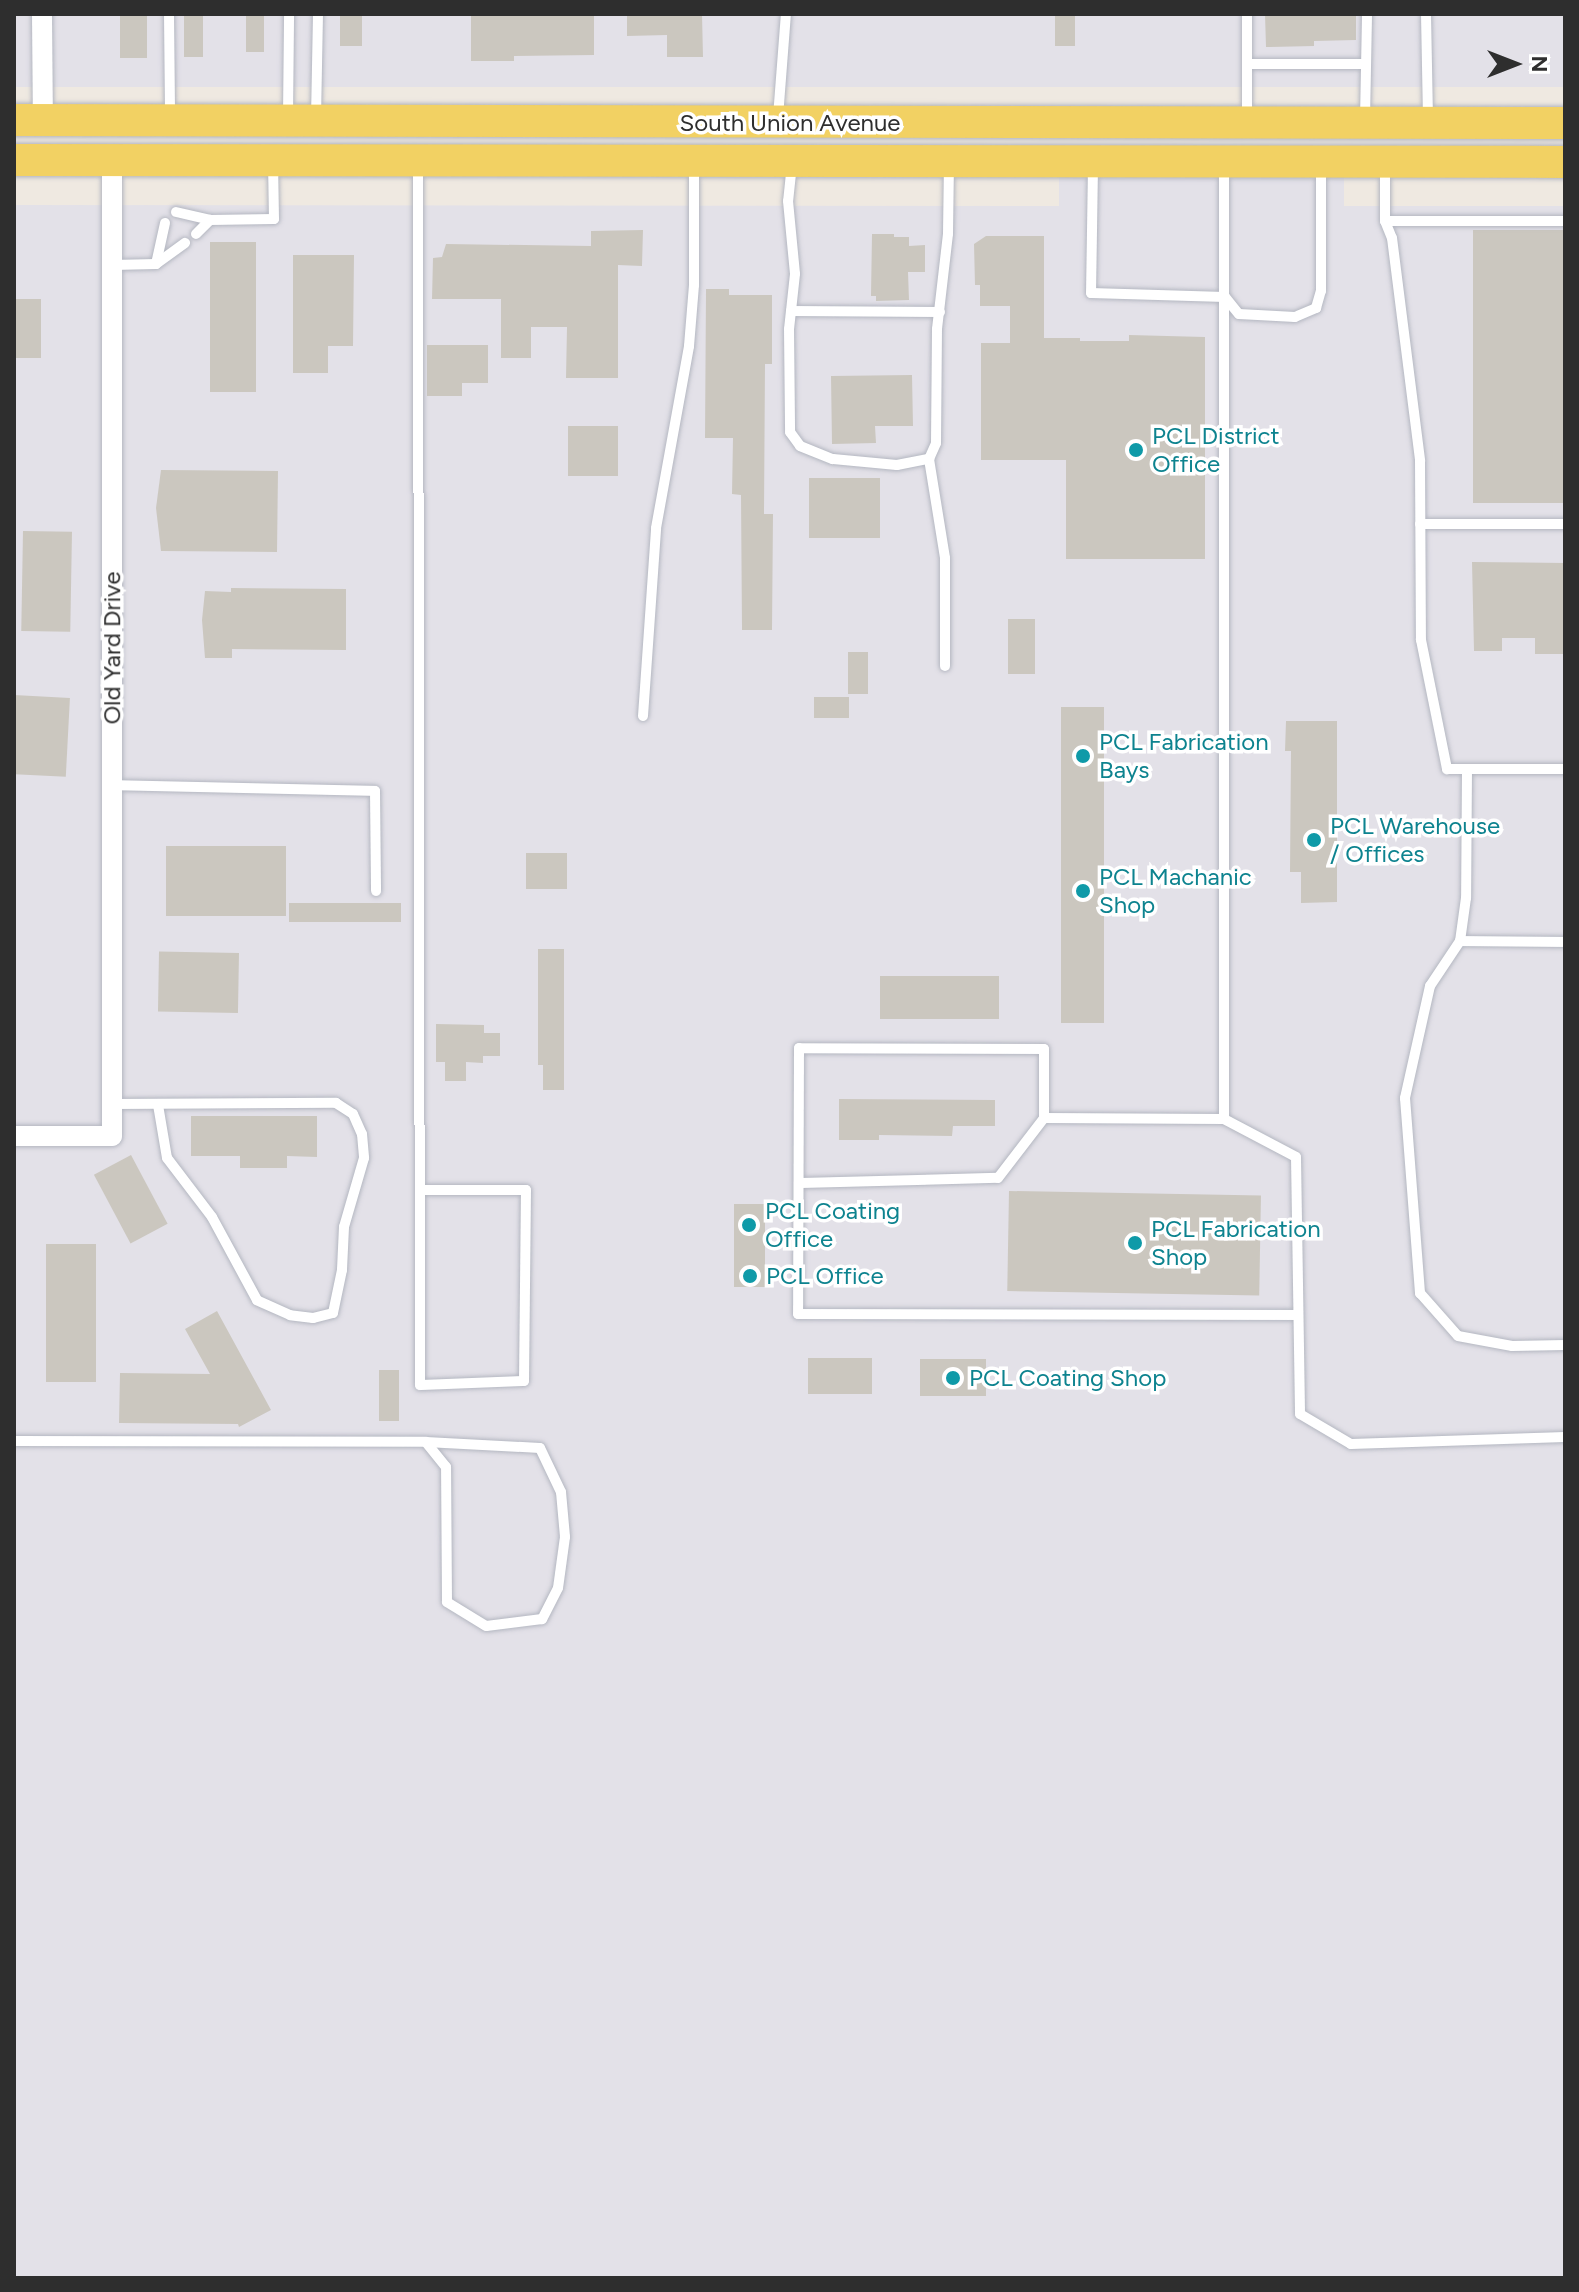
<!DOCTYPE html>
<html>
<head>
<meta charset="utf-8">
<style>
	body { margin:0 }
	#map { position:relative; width:1579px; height:2292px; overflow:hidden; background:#efe9e1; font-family:Figtree,sans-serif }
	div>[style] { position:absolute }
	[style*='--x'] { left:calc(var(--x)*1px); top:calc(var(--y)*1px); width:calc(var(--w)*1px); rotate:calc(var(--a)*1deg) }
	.industrial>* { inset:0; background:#e3e1e8; transform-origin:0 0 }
	.building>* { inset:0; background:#cbc7bf; transform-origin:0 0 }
	.roads { filter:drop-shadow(0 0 2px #b4b7c1) drop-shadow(0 0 2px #b4b7c1) }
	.lane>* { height:10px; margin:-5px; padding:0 5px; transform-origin:5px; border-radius:5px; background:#fff }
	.street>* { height:20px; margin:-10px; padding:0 10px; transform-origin:10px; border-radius:10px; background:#fff }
	.primary>* { height:32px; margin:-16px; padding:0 16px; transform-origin:16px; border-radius:16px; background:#f2d163 }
	.dots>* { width:22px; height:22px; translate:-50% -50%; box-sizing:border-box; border:4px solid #fff; border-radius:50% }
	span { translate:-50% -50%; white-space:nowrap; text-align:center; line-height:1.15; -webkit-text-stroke:7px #fff; paint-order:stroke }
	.street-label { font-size:24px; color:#2e2e2e }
	.culture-label { font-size:24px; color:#0d838f }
	.left { translate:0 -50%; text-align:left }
	.frame { position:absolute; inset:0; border:16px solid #2e2e2e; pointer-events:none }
	.north { position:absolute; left:1475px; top:24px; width:80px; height:80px; -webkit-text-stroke:6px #fff; paint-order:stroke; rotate:90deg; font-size:22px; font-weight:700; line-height:32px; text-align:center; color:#2e2e2e }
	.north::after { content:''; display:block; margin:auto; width:28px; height:36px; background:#2e2e2e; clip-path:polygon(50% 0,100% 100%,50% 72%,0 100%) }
</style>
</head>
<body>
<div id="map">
	<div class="industrial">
		<i style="left:14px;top:14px;width:1551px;height:73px"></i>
		<i style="clip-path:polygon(1059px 161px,1344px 162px,1344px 206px,1565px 206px,1565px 2278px,14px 2278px,14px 205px,1059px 206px)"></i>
	</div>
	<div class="building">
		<i style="left:120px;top:14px;width:27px;height:44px"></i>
		<i style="left:184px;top:14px;width:19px;height:43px"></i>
		<i style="left:246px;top:14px;width:18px;height:38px"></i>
		<i style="left:340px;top:14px;width:22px;height:32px"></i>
		<i style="clip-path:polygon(471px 14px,594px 14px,594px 55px,514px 56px,514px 61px,471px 61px)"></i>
		<i style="clip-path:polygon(627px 14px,702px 14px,703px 57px,667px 57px,667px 35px,627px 36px)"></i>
		<i style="left:1055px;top:14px;width:20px;height:32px"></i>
		<i style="clip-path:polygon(1265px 14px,1356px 14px,1356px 40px,1314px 41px,1314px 46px,1266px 47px)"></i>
		<i style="clip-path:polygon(643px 230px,642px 266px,618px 265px,618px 378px,566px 378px,567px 327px,531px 327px,531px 358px,501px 358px,501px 299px,432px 299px,433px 258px,442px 257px,446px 244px,591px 246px,591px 231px)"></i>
		<i style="left:1473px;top:230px;width:92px;height:273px"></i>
		<i style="clip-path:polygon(872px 234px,894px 234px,894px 237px,909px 237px,909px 246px,925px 245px,925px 272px,908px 272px,909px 300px,876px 301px,876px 296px,871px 296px)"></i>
		<i style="clip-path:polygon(986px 236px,1044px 236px,1044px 338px,1080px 338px,1080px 341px,1129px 341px,1129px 335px,1205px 337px,1205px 559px,1066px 559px,1066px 460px,981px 460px,981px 343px,1010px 343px,1010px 306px,980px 306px,980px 285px,975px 285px,974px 244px)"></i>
		<i style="left:210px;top:242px;width:46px;height:150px"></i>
		<i style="clip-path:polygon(293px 255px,354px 255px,353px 346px,328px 346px,328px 373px,293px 373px)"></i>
		<i style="clip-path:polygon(706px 289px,729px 289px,729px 295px,772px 295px,772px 364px,765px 364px,764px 514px,773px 514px,772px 630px,742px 630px,741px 495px,732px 494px,733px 438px,705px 438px)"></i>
		<i style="left:14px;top:299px;width:27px;height:59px"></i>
		<i style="clip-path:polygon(427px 345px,488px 345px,488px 383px,462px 383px,462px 396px,427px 396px)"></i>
		<i style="clip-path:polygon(912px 375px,913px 426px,875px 426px,876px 443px,832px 444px,831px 376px)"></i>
		<i style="left:568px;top:426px;width:50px;height:50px"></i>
		<i style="clip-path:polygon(161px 470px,278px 471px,277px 552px,161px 551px,156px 508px)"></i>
		<i style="left:880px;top:478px;width:60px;height:71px;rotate:90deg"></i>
		<i style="left:23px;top:531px;width:49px;height:100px;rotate:1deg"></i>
		<i style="clip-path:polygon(1472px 562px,1565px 563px,1565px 654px,1535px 654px,1535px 638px,1502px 638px,1502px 651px,1474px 651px)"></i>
		<i style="clip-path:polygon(231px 588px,346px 589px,346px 650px,232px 649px,232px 658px,205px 658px,202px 620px,205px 591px,231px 592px)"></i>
		<i style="left:1008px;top:619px;width:27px;height:55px"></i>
		<i style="left:868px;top:652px;width:42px;height:20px;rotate:90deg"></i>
		<i style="left:14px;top:695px;width:56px;height:79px;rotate:3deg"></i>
		<i style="left:849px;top:697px;width:21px;height:35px;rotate:90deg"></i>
		<i style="left:1061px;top:707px;width:43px;height:316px"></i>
		<i style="clip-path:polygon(1286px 721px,1337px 721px,1337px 902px,1301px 903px,1301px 872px,1290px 872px,1291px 751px,1285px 751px)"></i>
		<i style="left:166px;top:846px;width:120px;height:70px"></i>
		<i style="left:526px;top:853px;width:41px;height:36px"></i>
		<i style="left:401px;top:903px;width:19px;height:112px;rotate:90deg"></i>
		<i style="clip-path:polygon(538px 949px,564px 949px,564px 1090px,543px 1090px,543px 1065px,538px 1065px)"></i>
		<i style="left:239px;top:953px;width:60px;height:80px;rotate:91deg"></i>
		<i style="left:999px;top:976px;width:43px;height:119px;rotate:90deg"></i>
		<i style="clip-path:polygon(436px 1024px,484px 1025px,484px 1033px,500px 1033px,500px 1056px,483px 1056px,483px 1063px,466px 1062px,466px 1081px,445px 1081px,445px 1062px,436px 1062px)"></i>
		<i style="clip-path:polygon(839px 1099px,995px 1100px,995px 1126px,953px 1126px,952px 1136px,879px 1135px,879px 1140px,839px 1140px)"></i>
		<i style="clip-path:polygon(191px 1116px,317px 1116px,317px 1157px,287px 1156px,287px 1168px,240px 1168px,240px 1156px,191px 1156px)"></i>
		<i style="left:131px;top:1155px;width:78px;height:42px;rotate:62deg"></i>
		<i style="left:1009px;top:1191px;width:252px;height:100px;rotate:1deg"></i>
		<i style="left:734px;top:1204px;width:31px;height:83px"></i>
		<i style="left:46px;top:1244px;width:50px;height:138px"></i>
		<i style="clip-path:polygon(217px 1311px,271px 1410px,239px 1427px,238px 1424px,119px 1423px,120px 1373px,210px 1374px,185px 1329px)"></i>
		<i style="left:808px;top:1358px;width:64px;height:36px"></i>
		<i style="left:920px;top:1359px;width:66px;height:37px"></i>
		<i style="left:379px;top:1370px;width:20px;height:51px"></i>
	</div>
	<div class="roads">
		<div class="lane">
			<i style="--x:169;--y:14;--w:102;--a:89.4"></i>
			<i style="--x:1247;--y:14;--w:50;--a:90"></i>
			<i style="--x:1247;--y:64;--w:119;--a:0"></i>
			<i style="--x:1426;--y:14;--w:106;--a:88.9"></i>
			<i style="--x:288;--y:116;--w:102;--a:-89.4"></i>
			<i style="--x:778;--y:117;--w:103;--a:-85.6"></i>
			<i style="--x:316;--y:118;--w:104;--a:-88.9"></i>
			<i style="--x:1247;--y:118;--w:54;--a:-90"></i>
			<i style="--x:1365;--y:120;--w:106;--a:-88.9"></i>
			<i style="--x:792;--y:164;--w:37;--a:96"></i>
			<i style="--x:788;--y:201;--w:73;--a:84.5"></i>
			<i style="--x:795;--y:274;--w:55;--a:96.2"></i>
			<i style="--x:789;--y:329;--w:103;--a:89.4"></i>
			<i style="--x:790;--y:432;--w:17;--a:54"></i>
			<i style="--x:800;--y:446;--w:35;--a:22"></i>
			<i style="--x:833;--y:459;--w:64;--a:5.4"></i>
			<i style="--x:897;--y:465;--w:33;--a:-11"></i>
			<i style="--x:929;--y:459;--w:17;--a:-66"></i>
			<i style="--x:936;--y:443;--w:114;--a:-89.5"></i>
			<i style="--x:937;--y:329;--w:96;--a:-83.4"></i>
			<i style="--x:948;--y:234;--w:71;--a:-89.2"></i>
			<i style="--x:418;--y:166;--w:1219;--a:89.91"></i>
			<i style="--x:420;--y:1385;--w:104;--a:-2.2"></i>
			<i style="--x:524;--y:1381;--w:191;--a:-89.4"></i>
			<i style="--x:526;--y:1190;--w:106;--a:180"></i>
			<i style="--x:1093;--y:167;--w:126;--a:90.9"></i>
			<i style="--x:1091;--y:293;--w:134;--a:1.7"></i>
			<i style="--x:1225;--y:297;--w:22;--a:51"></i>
			<i style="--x:1239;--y:314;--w:56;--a:3.1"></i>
			<i style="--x:1295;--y:317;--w:23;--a:-23"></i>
			<i style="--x:1316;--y:308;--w:18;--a:-74"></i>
			<i style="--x:1321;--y:291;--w:125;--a:-90"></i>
			<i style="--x:1385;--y:167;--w:54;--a:90"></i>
			<i style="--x:1385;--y:221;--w:18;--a:68"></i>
			<i style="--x:1392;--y:238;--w:225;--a:82.8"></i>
			<i style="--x:1420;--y:461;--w:179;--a:89.7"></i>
			<i style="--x:1421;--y:640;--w:132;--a:78.6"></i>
			<i style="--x:1447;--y:769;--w:118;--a:0"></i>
			<i style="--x:176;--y:212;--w:35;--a:13"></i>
			<i style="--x:1385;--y:221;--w:180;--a:0"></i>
			<i style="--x:196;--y:234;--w:20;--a:-45"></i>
			<i style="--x:210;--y:220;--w:64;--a:-0.9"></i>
			<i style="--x:274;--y:219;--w:55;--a:-91"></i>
			<i style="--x:156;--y:264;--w:42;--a:-77.6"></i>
			<i style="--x:112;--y:265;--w:44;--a:-1.3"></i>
			<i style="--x:156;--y:264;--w:36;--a:-36"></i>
			<i style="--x:791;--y:311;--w:149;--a:0.4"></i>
			<i style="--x:929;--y:459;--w:100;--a:80.8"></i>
			<i style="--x:945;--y:558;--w:108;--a:90"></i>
			<i style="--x:1420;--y:524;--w:145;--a:0"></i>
			<i style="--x:643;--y:716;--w:188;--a:-86"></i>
			<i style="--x:656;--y:528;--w:185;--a:-79.7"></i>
			<i style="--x:689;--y:346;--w:61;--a:-85.3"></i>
			<i style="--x:694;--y:285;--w:118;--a:-90"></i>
			<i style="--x:1467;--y:769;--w:129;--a:90.4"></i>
			<i style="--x:1466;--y:898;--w:43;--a:97.9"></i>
			<i style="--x:1460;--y:941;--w:54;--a:123.7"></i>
			<i style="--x:1430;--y:986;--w:115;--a:102.6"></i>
			<i style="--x:1405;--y:1098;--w:196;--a:85.6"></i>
			<i style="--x:1420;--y:1293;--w:57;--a:48.5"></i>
			<i style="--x:1458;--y:1336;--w:55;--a:10.5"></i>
			<i style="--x:1512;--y:1346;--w:53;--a:-1.1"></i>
			<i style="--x:112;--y:785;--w:263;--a:1.3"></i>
			<i style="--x:375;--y:791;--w:100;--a:89.4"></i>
			<i style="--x:1460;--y:941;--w:105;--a:0.5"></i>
			<i style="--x:112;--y:1104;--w:224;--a:-0.3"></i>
			<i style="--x:336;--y:1103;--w:20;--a:33"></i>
			<i style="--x:353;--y:1114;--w:22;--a:66"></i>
			<i style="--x:362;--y:1134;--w:24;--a:85"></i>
			<i style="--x:364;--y:1158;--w:72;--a:106.2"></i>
			<i style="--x:344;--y:1227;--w:43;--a:92.7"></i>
			<i style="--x:342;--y:1270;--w:44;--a:101.8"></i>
			<i style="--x:333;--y:1313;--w:21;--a:166"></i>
			<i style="--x:313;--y:1318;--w:23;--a:-173"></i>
			<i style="--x:290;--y:1315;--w:36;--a:-156"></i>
			<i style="--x:257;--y:1300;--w:94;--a:-118.5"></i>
			<i style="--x:212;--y:1217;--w:74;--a:-127.3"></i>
			<i style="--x:167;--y:1158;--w:54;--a:-99.6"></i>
			<i style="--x:1044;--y:1118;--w:180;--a:0.3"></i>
			<i style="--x:1224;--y:1119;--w:81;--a:27.8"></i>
			<i style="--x:1296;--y:1157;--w:257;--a:89.1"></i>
			<i style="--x:1300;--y:1414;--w:59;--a:30.5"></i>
			<i style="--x:1351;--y:1444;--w:214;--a:-1.9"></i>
			<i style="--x:1224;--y:1119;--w:951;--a:-90"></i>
			<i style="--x:801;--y:1183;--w:197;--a:-1.5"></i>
			<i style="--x:998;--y:1178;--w:76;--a:-52.5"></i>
			<i style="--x:1044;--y:1118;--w:69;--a:-90"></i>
			<i style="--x:1044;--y:1049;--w:245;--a:-179.8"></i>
			<i style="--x:799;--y:1048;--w:266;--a:90.2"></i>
			<i style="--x:798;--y:1314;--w:500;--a:0.11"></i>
			<i style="--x:14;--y:1441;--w:412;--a:0.1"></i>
			<i style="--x:426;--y:1442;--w:114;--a:3"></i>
			<i style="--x:540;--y:1448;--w:49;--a:64.5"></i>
			<i style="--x:561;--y:1492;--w:45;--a:84.9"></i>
			<i style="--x:565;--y:1537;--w:51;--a:97.8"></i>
			<i style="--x:558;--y:1588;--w:35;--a:117"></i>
			<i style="--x:542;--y:1619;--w:56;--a:172.9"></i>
			<i style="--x:486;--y:1626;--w:46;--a:-148.4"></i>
			<i style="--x:447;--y:1602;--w:135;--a:-90.4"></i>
			<i style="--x:446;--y:1467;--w:32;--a:-129"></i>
		</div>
		<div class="street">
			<i style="--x:42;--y:14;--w:106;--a:89.5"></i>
			<i style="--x:14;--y:1136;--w:98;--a:0"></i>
			<i style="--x:112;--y:1136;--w:976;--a:-90"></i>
		</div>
		<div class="primary">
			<i style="--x:14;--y:120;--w:1551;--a:0.11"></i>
			<i style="--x:14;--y:160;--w:1551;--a:0.07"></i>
		</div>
	</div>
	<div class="dots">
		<i style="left:1136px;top:450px;background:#0f9aa8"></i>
		<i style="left:1083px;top:756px;background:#0f9aa8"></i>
		<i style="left:1314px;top:840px;background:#0f9aa8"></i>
		<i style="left:1083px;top:891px;background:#0f9aa8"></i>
		<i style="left:749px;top:1225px;background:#0f9aa8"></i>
		<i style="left:1135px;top:1243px;background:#0f9aa8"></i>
		<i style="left:750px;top:1276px;background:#0f9aa8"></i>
		<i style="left:953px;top:1378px;background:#0f9aa8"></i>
	</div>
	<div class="street-label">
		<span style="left:790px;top:123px">South Union Avenue</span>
		<span style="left:112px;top:648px;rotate:-90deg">Old Yard Drive</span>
	</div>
	<div class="culture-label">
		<span class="left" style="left:1152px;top:450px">PCL District<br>Office</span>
		<span class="left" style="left:1099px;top:756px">PCL Fabrication<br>Bays</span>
		<span class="left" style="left:1330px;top:840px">PCL Warehouse<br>/ Offices</span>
		<span class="left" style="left:1099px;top:891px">PCL Machanic<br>Shop</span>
		<span class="left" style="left:765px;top:1225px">PCL Coating<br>Office</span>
		<span class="left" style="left:1151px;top:1243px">PCL Fabrication<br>Shop</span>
		<span class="left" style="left:766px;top:1276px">PCL Office</span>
		<span class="left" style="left:969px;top:1378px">PCL Coating Shop</span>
	</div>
	<div class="frame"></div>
	<div class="north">N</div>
</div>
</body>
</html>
